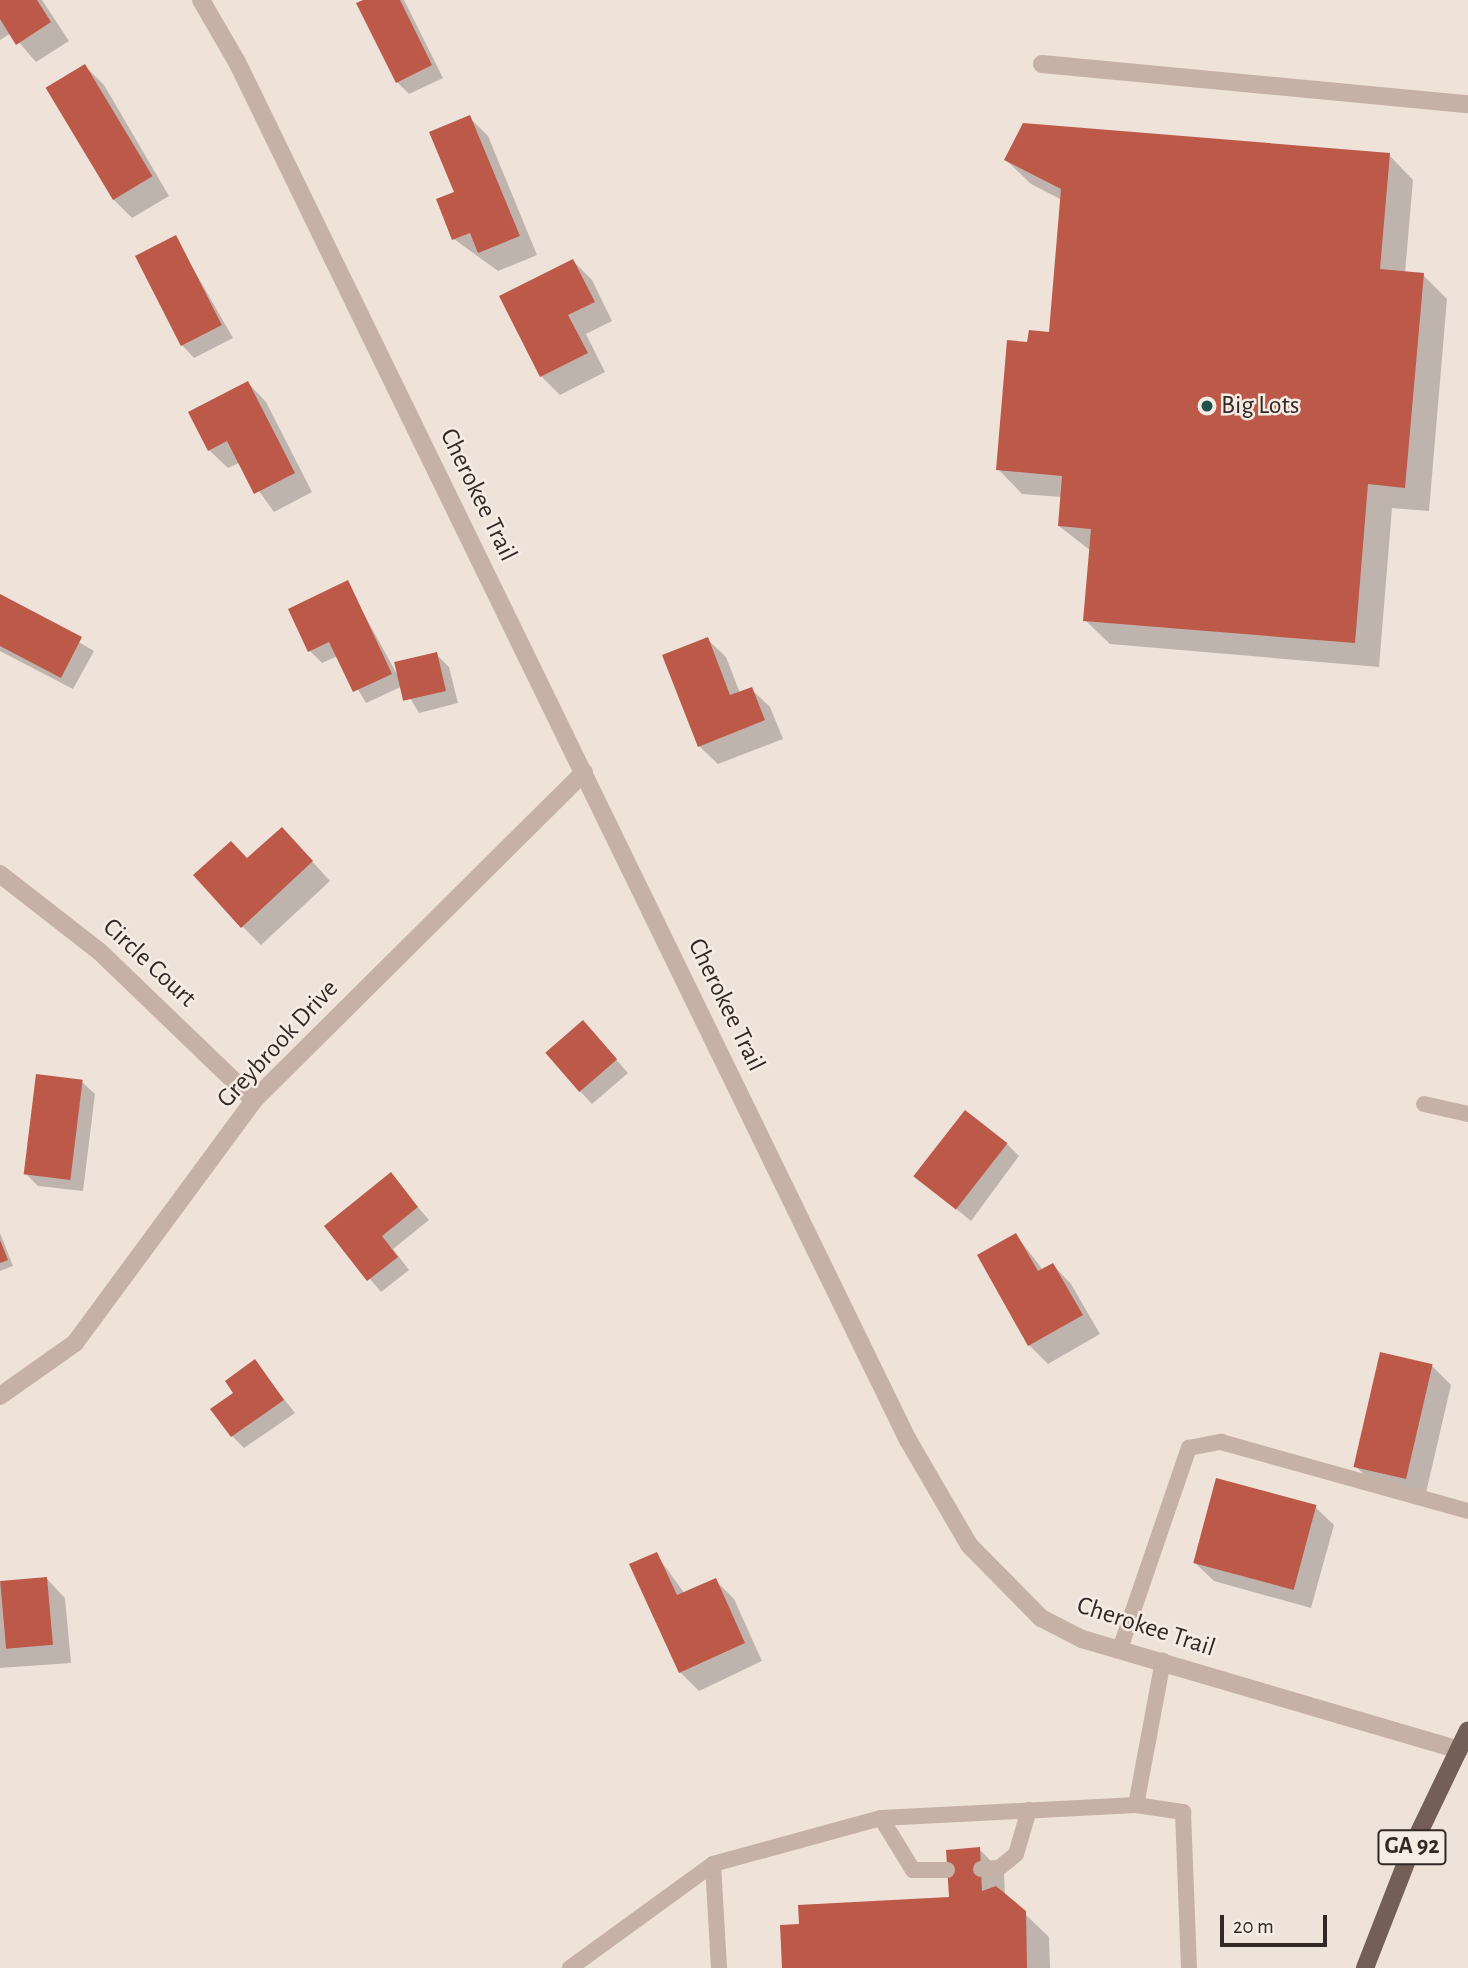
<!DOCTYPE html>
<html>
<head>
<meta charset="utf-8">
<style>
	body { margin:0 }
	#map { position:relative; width:1468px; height:1968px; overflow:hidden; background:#efe2d9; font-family:"Alegreya Sans",sans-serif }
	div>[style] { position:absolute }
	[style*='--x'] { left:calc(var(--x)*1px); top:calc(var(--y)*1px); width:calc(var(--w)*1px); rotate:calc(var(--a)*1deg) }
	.shadow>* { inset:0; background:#0003 }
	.building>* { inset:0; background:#bc5949; transform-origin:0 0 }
	.lane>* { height:16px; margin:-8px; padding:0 8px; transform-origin:8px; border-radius:8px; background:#c6b1a6 }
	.street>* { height:18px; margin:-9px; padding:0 9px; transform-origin:9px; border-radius:9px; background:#c6b1a6 }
	.primary>* { height:18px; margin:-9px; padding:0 9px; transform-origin:9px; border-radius:9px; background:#735e58 }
	.dots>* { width:19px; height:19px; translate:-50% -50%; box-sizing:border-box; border:4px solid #f7ece4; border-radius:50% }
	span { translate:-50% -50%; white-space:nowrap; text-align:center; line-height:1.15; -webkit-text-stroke:5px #f7ece4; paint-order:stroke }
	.shield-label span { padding:2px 5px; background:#f7ece4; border:2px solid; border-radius:5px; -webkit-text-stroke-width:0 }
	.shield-label { font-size:24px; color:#322926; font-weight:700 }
	.poi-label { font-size:26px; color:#322926 }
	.left { translate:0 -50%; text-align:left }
	.street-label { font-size:26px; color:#322926 }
	.scale { position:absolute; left:1220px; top:1915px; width:107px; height:32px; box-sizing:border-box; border:4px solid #322926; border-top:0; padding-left:9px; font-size:21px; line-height:24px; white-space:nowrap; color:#322926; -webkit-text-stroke:5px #f7ece4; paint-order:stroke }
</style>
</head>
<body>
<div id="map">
	<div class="shadow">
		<i style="clip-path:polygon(0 0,42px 0,69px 41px,36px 62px,11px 33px,0 40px)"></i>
		<i style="clip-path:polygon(366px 0,404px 0,443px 78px,409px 94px,397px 82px)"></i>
		<i style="clip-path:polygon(85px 66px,104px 85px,169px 196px,132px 218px,113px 199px)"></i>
		<i style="clip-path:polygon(469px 117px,488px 136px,537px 255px,498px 271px,454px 239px)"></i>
		<i style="clip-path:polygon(1389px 155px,1413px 180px,1405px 273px,1423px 275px,1447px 299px,1429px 511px,1392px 508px,1379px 667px,1110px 644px,1085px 620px,1091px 551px,1059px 526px,1062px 497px,1022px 494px,998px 469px,1029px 344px,1051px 334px,1062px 200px,1031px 184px,1006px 160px)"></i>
		<i style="clip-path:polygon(175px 237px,233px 338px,194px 358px,182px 345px)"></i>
		<i style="clip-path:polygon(573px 261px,592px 280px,612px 321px,586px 334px,605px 372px,560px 395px,541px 376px,502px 297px)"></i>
		<i style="clip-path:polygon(248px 383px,266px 402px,312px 492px,274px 512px,239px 463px,228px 468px,209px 450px)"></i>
		<i style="clip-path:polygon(347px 583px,398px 676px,436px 654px,449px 667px,458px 703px,419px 713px,403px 686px,366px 703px,338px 656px,322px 663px,310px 651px)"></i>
		<i style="clip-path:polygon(0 596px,94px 651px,73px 689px,0 651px)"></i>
		<i style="clip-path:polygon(707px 639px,726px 657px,740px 693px,751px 689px,770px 707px,783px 739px,718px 764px,699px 746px)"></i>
		<i style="clip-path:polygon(300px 848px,330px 881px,261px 945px,242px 926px,248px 860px)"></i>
		<i style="clip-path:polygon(583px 1022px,628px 1073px,592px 1104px,580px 1091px)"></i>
		<i style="clip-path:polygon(82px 1082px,95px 1094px,83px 1191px,38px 1186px,26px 1174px)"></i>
		<i style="clip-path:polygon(1007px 1144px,1019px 1156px,971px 1221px,917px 1177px)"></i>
		<i style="clip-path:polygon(390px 1175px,429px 1220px,393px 1249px,409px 1270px,381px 1292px,326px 1226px)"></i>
		<i style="clip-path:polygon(0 1233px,13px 1266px,0 1271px)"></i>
		<i style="clip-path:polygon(1016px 1235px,1043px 1270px,1053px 1265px,1071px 1284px,1100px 1334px,1048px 1364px,1029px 1345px)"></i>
		<i style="clip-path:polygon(255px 1362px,295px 1413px,244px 1448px,232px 1436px,235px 1393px)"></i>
		<i style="clip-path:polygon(1432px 1366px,1451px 1385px,1425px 1497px,1375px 1485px,1356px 1467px)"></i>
		<i style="clip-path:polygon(1315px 1507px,1334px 1525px,1311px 1608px,1214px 1581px,1195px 1563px)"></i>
		<i style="clip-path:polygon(656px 1554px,685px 1594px,715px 1580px,734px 1599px,762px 1661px,699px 1691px,680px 1672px)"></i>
		<i style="clip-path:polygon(47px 1579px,65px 1598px,71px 1663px,0 1668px,0 1582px)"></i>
		<i style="clip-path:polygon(979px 1849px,1004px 1874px,1005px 1895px,1049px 1937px,1050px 1968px,784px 1968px,801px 1926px,950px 1899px)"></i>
	</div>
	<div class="building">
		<i style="clip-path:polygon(0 0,37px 0,51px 22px,16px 45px,0 19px)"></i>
		<i style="clip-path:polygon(363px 0,400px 0,432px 65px,396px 83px,356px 3px)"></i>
		<i style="left:85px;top:64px;width:131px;height:46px;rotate:59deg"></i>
		<i style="clip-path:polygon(470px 115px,520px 236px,478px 253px,470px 233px,452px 240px,436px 199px,454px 192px,429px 132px)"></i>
		<i style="clip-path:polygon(1023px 123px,1390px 153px,1380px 269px,1424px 273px,1405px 488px,1368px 484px,1355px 643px,1083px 621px,1091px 529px,1058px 526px,1062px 476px,996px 470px,1007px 340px,1027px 342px,1029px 330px,1049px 332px,1061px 189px,1004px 160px)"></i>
		<i style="left:176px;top:235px;width:101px;height:46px;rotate:63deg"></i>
		<i style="clip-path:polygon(573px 259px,595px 302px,568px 315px,588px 353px,540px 377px,499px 296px)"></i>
		<i style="clip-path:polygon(248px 381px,295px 473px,254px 494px,227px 441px,208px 451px,188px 412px)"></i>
		<i style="clip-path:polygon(348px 580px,392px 674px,353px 692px,329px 642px,308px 652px,288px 609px)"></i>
		<i style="clip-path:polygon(0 594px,82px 637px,61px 678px,0 646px)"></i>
		<i style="clip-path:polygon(708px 637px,730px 695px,752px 687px,765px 720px,698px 747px,662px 655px)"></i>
		<i style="left:437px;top:652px;width:40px;height:44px;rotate:77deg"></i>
		<i style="clip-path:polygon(282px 827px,313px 861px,241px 928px,193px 875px,231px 841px,247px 858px)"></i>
		<i style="left:583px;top:1020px;width:52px;height:50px;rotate:49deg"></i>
		<i style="left:36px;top:1074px;width:47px;height:101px;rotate:7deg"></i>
		<i style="left:965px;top:1110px;width:54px;height:84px;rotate:38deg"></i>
		<i style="clip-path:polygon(391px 1172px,418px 1207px,382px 1236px,398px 1257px,367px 1281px,324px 1226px)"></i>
		<i style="clip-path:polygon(1016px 1233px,1038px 1271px,1053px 1263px,1083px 1315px,1028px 1346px,977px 1255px)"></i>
		<i style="clip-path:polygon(0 1240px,8px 1260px,0 1263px)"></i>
		<i style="left:1380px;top:1352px;width:54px;height:118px;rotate:13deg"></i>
		<i style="clip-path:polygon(255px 1359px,284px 1400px,231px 1437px,210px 1409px,233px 1393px,225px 1381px)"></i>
		<i style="left:1216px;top:1478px;width:104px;height:88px;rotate:15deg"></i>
		<i style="clip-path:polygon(657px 1552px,677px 1595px,716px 1578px,745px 1643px,679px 1673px,629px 1564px)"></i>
		<i style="left:47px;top:1577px;width:68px;height:47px;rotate:85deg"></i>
		<i style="clip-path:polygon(980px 1847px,982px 1891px,996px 1886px,1026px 1911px,1027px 1968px,782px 1968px,780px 1925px,799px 1924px,798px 1905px,949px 1897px,946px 1850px)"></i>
	</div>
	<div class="lane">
		<i style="--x:1424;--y:1104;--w:45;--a:12.8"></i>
		<i style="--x:1120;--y:1649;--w:213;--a:-71.1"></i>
		<i style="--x:1189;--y:1448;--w:33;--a:-11"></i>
		<i style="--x:1221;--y:1442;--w:256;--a:15.6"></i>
		<i style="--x:1136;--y:1805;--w:48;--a:8.5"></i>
		<i style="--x:1183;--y:1812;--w:156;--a:87.8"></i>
		<i style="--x:881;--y:1818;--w:61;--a:58.4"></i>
		<i style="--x:913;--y:1870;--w:34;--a:0"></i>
		<i style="--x:713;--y:1864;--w:104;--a:86.7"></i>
		<i style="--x:981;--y:1869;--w:18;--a:-3"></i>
		<i style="--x:999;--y:1868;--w:22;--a:-39"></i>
		<i style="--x:1016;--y:1854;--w:46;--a:-73.5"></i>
		<i style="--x:570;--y:1968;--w:177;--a:-36"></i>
		<i style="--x:713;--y:1864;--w:174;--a:-15.3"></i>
		<i style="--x:881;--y:1818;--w:255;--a:-2.9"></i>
		<i style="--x:1136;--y:1805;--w:147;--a:-79.4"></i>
	</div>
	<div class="street">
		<i style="--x:201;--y:0;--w:72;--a:59.9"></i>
		<i style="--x:237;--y:62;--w:1533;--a:64.04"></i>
		<i style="--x:908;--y:1440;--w:121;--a:59.8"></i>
		<i style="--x:969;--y:1545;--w:103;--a:45.4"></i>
		<i style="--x:1041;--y:1618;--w:46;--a:27.1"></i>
		<i style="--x:1082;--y:1639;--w:393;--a:16.4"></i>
		<i style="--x:1042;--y:64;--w:428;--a:5.4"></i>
		<i style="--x:0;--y:874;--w:125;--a:37.9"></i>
		<i style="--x:99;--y:951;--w:215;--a:43.9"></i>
		<i style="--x:0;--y:1396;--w:92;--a:-35.2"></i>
		<i style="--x:75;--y:1343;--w:302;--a:-53.6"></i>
		<i style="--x:254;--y:1100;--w:465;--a:-44.8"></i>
	</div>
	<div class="primary">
		<i style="--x:1365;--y:1968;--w:132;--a:-68.7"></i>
		<i style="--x:1413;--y:1845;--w:127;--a:-64.4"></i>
	</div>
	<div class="dots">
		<i style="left:1207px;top:406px;background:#1f504e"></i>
	</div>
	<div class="shield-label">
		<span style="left:1412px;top:1847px">GA 92</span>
	</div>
	<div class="poi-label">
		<span class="left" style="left:1221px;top:406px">Big Lots</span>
	</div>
	<div class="street-label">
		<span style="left:478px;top:495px;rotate:64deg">Cherokee Trail</span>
		<span style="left:149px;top:963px;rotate:43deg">Circle Court</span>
		<span style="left:726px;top:1005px;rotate:64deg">Cherokee Trail</span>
		<span style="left:278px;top:1044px;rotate:-47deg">Greybrook Drive</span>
		<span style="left:1146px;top:1627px;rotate:18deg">Cherokee Trail</span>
	</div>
	<div class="scale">20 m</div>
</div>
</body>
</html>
